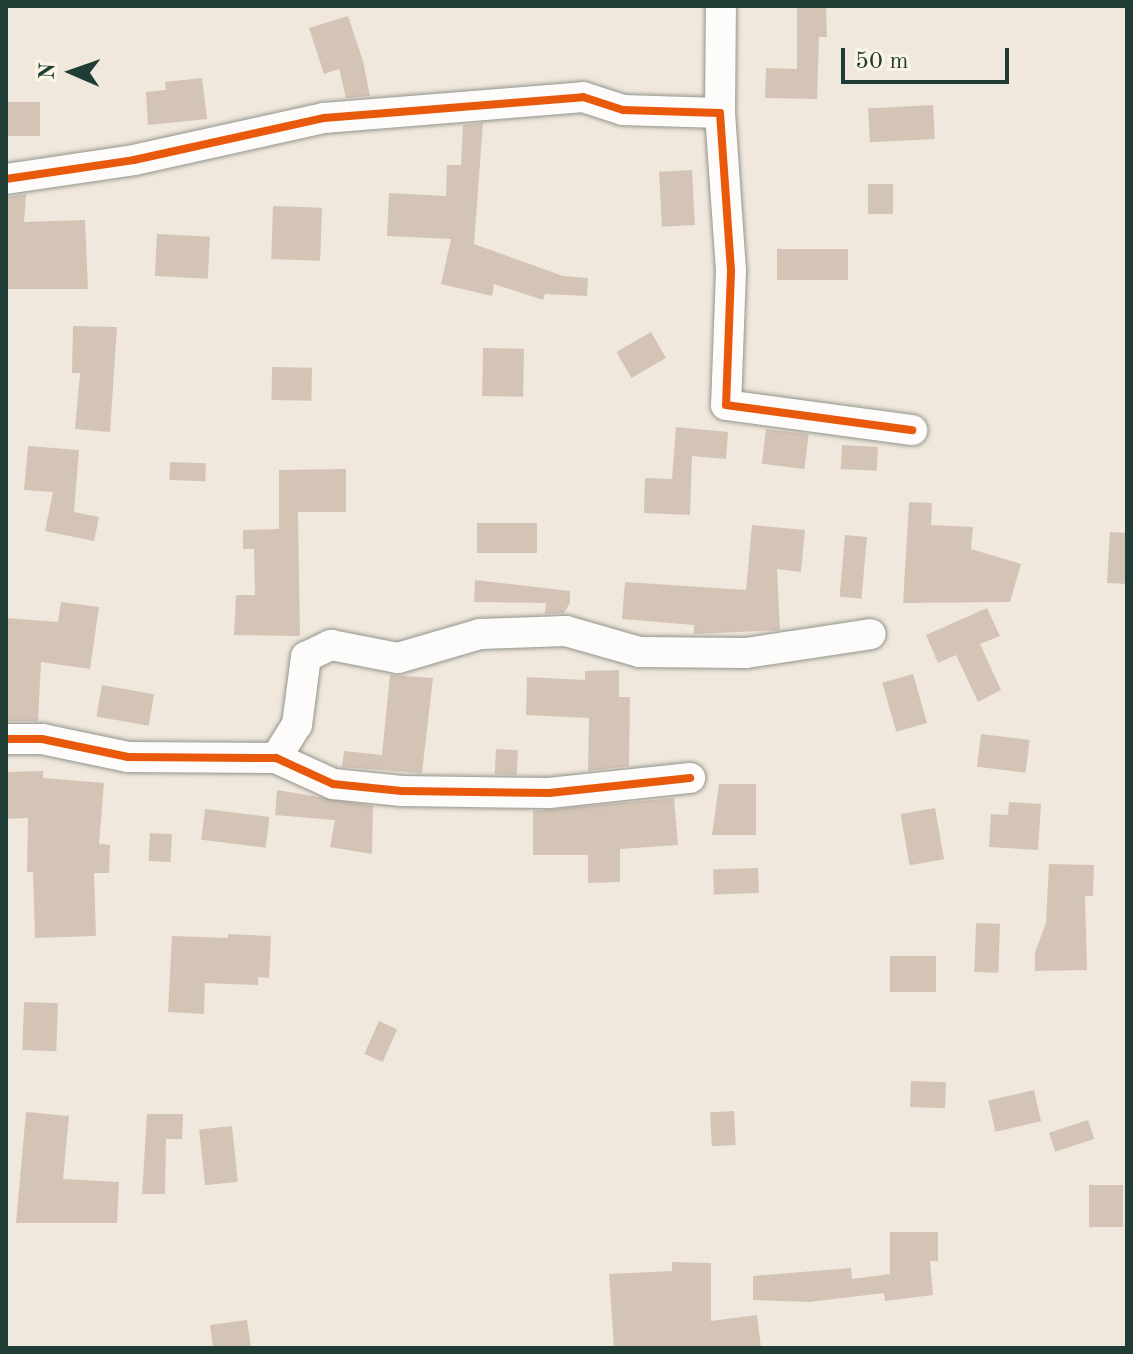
<!DOCTYPE html>
<html>
<head>
<meta charset="utf-8">
<style>
	body { margin:0 }
	#map { position:relative; width:1133px; height:1354px; overflow:hidden; background:#f0e8dc; font-family:"Old Standard TT",serif }
	div>[style] { position:absolute }
	[style*='--x'] { left:calc(var(--x)*1px); top:calc(var(--y)*1px); width:calc(var(--w)*1px); rotate:calc(var(--a)*1deg) }
	.building>* { inset:0; background:#d4c4b6; transform-origin:0 0 }
	.roads { filter:drop-shadow(0 0 2px #93948d) drop-shadow(0 0 2px #93948d) }
	.minor>* { height:30px; margin:-15px; padding:0 15px; transform-origin:15px; border-radius:15px; background:#fdfcfa }
	.cycleway>* { height:8px; margin:-4px; padding:0 4px; transform-origin:4px; border-radius:4px; background:#e8590c }
	span { translate:-50% -50%; white-space:nowrap; text-align:center; line-height:1.15; -webkit-text-stroke:8px #fcf5e5; paint-order:stroke }
	.frame { position:absolute; inset:0; border:8px solid #1f3d34; pointer-events:none }
	.north { position:absolute; left:32px; top:32px; width:80px; height:80px; -webkit-text-stroke:6px #fcf5e5; paint-order:stroke; rotate:272deg; font-size:22px; font-weight:700; line-height:32px; text-align:center; color:#1f3d34 }
	.north::after { content:''; display:block; margin:auto; width:28px; height:36px; background:#1f3d34; clip-path:polygon(50% 0,100% 100%,50% 72%,0 100%) }
	.scale { position:absolute; left:841px; top:48px; width:168px; height:36px; box-sizing:border-box; border:4px solid #1f3d34; border-top:0; padding-left:10px; font-size:24px; line-height:28px; white-space:nowrap; color:#1f3d34; -webkit-text-stroke:6px #fcf5e5; paint-order:stroke }
</style>
</head>
<body>
<div id="map">
	<div class="building">
		<i style="clip-path:polygon(797px 6px,826px 6px,827px 37px,819px 37px,817px 99px,765px 98px,766px 68px,797px 69px)"></i>
		<i style="clip-path:polygon(348px 16px,363px 61px,370px 96px,346px 98px,339px 69px,324px 74px,309px 28px)"></i>
		<i style="clip-path:polygon(202px 78px,207px 119px,148px 125px,146px 92px,166px 90px,165px 82px)"></i>
		<i style="left:6px;top:102px;width:34px;height:34px"></i>
		<i style="left:933px;top:105px;width:34px;height:65px;rotate:87deg"></i>
		<i style="clip-path:polygon(483px 123px,474px 244px,563px 276px,588px 278px,587px 296px,545px 294px,543px 300px,494px 284px,492px 296px,441px 284px,451px 239px,387px 236px,389px 193px,446px 196px,447px 165px,461px 165px,463px 125px)"></i>
		<i style="left:692px;top:170px;width:55px;height:33px;rotate:87deg"></i>
		<i style="left:868px;top:184px;width:25px;height:30px"></i>
		<i style="clip-path:polygon(26px 194px,24px 222px,85px 220px,88px 289px,6px 289px,6px 197px)"></i>
		<i style="left:273px;top:206px;width:49px;height:53px;rotate:2deg"></i>
		<i style="left:157px;top:234px;width:53px;height:42px;rotate:3deg"></i>
		<i style="left:777px;top:249px;width:71px;height:31px"></i>
		<i style="clip-path:polygon(73px 326px,117px 327px,110px 432px,75px 429px,80px 373px,72px 373px)"></i>
		<i style="left:651px;top:332px;width:30px;height:40px;rotate:60deg"></i>
		<i style="left:483px;top:348px;width:41px;height:48px;rotate:1deg"></i>
		<i style="left:272px;top:367px;width:40px;height:33px;rotate:1deg"></i>
		<i style="clip-path:polygon(676px 427px,728px 432px,726px 459px,692px 456px,690px 515px,644px 513px,645px 478px,672px 479px)"></i>
		<i style="left:766px;top:429px;width:43px;height:35px;rotate:7deg"></i>
		<i style="left:842px;top:445px;width:36px;height:24px;rotate:3deg"></i>
		<i style="clip-path:polygon(28px 446px,79px 450px,74px 512px,99px 517px,94px 541px,45px 531px,53px 492px,24px 490px)"></i>
		<i style="left:170px;top:462px;width:36px;height:18px;rotate:2deg"></i>
		<i style="clip-path:polygon(346px 469px,346px 512px,298px 512px,300px 636px,234px 635px,236px 595px,255px 595px,254px 549px,243px 549px,243px 530px,279px 529px,279px 470px)"></i>
		<i style="clip-path:polygon(909px 502px,932px 503px,931px 525px,973px 527px,971px 549px,1021px 564px,1010px 602px,903px 603px)"></i>
		<i style="left:537px;top:523px;width:30px;height:60px;rotate:90deg"></i>
		<i style="clip-path:polygon(752px 525px,805px 530px,801px 572px,777px 569px,780px 630px,694px 634px,694px 625px,622px 619px,625px 582px,746px 590px)"></i>
		<i style="clip-path:polygon(1110px 532px,1127px 533px,1127px 584px,1107px 583px)"></i>
		<i style="left:845px;top:535px;width:22px;height:62px;rotate:5deg"></i>
		<i style="clip-path:polygon(475px 580px,570px 591px,570px 603px,564px 613px,545px 614px,546px 603px,474px 602px)"></i>
		<i style="clip-path:polygon(61px 602px,99px 607px,90px 669px,41px 662px,38px 721px,6px 721px,6px 618px,58px 622px)"></i>
		<i style="clip-path:polygon(987px 608px,1000px 636px,980px 644px,1001px 690px,978px 702px,956px 655px,938px 663px,926px 635px)"></i>
		<i style="clip-path:polygon(619px 670px,619px 697px,630px 697px,629px 766px,588px 771px,589px 718px,526px 715px,527px 677px,585px 680px,585px 671px)"></i>
		<i style="left:913px;top:674px;width:51px;height:32px;rotate:74deg"></i>
		<i style="clip-path:polygon(390px 675px,433px 678px,422px 773px,342px 767px,344px 751px,382px 755px)"></i>
		<i style="left:102px;top:685px;width:53px;height:32px;rotate:10deg"></i>
		<i style="left:981px;top:734px;width:49px;height:33px;rotate:7deg"></i>
		<i style="left:496px;top:749px;width:22px;height:25px;rotate:3deg"></i>
		<i style="clip-path:polygon(43px 771px,43px 778px,104px 783px,99px 844px,110px 845px,109px 873px,94px 873px,96px 936px,35px 938px,33px 872px,27px 872px,28px 818px,6px 819px,6px 772px)"></i>
		<i style="clip-path:polygon(719px 784px,756px 784px,756px 835px,712px 835px)"></i>
		<i style="clip-path:polygon(277px 790px,373px 806px,372px 854px,330px 847px,335px 820px,275px 815px)"></i>
		<i style="clip-path:polygon(674px 798px,678px 845px,620px 849px,620px 882px,588px 883px,588px 855px,533px 855px,533px 811px)"></i>
		<i style="clip-path:polygon(1009px 802px,1041px 804px,1038px 850px,989px 847px,991px 814px,1008px 815px)"></i>
		<i style="left:935px;top:808px;width:52px;height:35px;rotate:80deg"></i>
		<i style="left:205px;top:809px;width:65px;height:31px;rotate:7deg"></i>
		<i style="left:150px;top:833px;width:22px;height:28px;rotate:3deg"></i>
		<i style="clip-path:polygon(1049px 864px,1094px 865px,1093px 896px,1085px 896px,1087px 970px,1035px 971px,1035px 952px,1046px 923px)"></i>
		<i style="left:758px;top:868px;width:25px;height:45px;rotate:88deg"></i>
		<i style="left:976px;top:923px;width:24px;height:49px;rotate:2deg"></i>
		<i style="clip-path:polygon(228px 934px,271px 936px,269px 978px,258px 977px,258px 985px,205px 983px,204px 1014px,168px 1012px,172px 936px,228px 938px)"></i>
		<i style="left:890px;top:956px;width:46px;height:36px"></i>
		<i style="left:24px;top:1002px;width:34px;height:48px;rotate:2deg"></i>
		<i style="left:379px;top:1021px;width:20px;height:36px;rotate:24deg"></i>
		<i style="left:911px;top:1081px;width:35px;height:26px;rotate:2deg"></i>
		<i style="left:1034px;top:1090px;width:32px;height:47px;rotate:77deg"></i>
		<i style="left:734px;top:1111px;width:34px;height:24px;rotate:87deg"></i>
		<i style="clip-path:polygon(26px 1112px,69px 1116px,63px 1179px,119px 1182px,117px 1223px,16px 1223px)"></i>
		<i style="clip-path:polygon(147px 1114px,183px 1114px,182px 1139px,166px 1139px,165px 1194px,142px 1194px)"></i>
		<i style="left:1088px;top:1120px;width:20px;height:41px;rotate:72deg"></i>
		<i style="left:232px;top:1126px;width:56px;height:33px;rotate:84deg"></i>
		<i style="left:1089px;top:1185px;width:34px;height:42px"></i>
		<i style="clip-path:polygon(890px 1232px,938px 1232px,938px 1261px,930px 1261px,933px 1295px,885px 1301px,884px 1293px,809px 1302px,753px 1300px,753px 1276px,851px 1268px,852px 1279px,890px 1274px)"></i>
		<i style="clip-path:polygon(672px 1262px,711px 1263px,711px 1321px,757px 1315px,761px 1348px,614px 1348px,609px 1274px,672px 1271px)"></i>
		<i style="clip-path:polygon(247px 1320px,251px 1348px,213px 1348px,210px 1325px)"></i>
	</div>
	<div class="roads">
		<div class="minor">
			<i style="--x:720;--y:113;--w:107;--a:-89.5"></i>
			<i style="--x:6;--y:179;--w:129;--a:-8.4"></i>
			<i style="--x:134;--y:160;--w:195;--a:-12.5"></i>
			<i style="--x:324;--y:118;--w:260;--a:-4.6"></i>
			<i style="--x:583;--y:97;--w:42;--a:18"></i>
			<i style="--x:623;--y:110;--w:97;--a:1.8"></i>
			<i style="--x:720;--y:113;--w:158;--a:86"></i>
			<i style="--x:731;--y:271;--w:134;--a:92.1"></i>
			<i style="--x:726;--y:405;--w:188;--a:7.7"></i>
			<i style="--x:6;--y:739;--w:36;--a:0"></i>
			<i style="--x:42;--y:739;--w:88;--a:11.8"></i>
			<i style="--x:128;--y:757;--w:148;--a:0.4"></i>
			<i style="--x:276;--y:758;--w:63;--a:24.5"></i>
			<i style="--x:333;--y:784;--w:69;--a:5.8"></i>
			<i style="--x:402;--y:791;--w:147;--a:0.8"></i>
			<i style="--x:549;--y:793;--w:142;--a:-6.1"></i>
			<i style="--x:276;--y:758;--w:39;--a:-58"></i>
			<i style="--x:297;--y:725;--w:69;--a:-82.5"></i>
			<i style="--x:306;--y:657;--w:28;--a:-26"></i>
			<i style="--x:331;--y:645;--w:68;--a:11"></i>
			<i style="--x:398;--y:658;--w:85;--a:-16.3"></i>
			<i style="--x:480;--y:634;--w:86;--a:-2"></i>
			<i style="--x:566;--y:631;--w:76;--a:16"></i>
			<i style="--x:639;--y:652;--w:107;--a:0.5"></i>
			<i style="--x:746;--y:653;--w:126;--a:-8.6"></i>
		</div>
	</div>
	<div class="cycleway">
		<i style="--x:6;--y:179;--w:129;--a:-8.4"></i>
		<i style="--x:134;--y:160;--w:195;--a:-12.5"></i>
		<i style="--x:324;--y:118;--w:260;--a:-4.6"></i>
		<i style="--x:583;--y:97;--w:42;--a:18"></i>
		<i style="--x:623;--y:110;--w:97;--a:1.8"></i>
		<i style="--x:720;--y:113;--w:158;--a:86"></i>
		<i style="--x:731;--y:271;--w:134;--a:92.1"></i>
		<i style="--x:726;--y:405;--w:188;--a:7.7"></i>
		<i style="--x:6;--y:739;--w:36;--a:0"></i>
		<i style="--x:42;--y:739;--w:88;--a:11.8"></i>
		<i style="--x:128;--y:757;--w:148;--a:0.4"></i>
		<i style="--x:276;--y:758;--w:63;--a:24.5"></i>
		<i style="--x:333;--y:784;--w:69;--a:5.8"></i>
		<i style="--x:402;--y:791;--w:147;--a:0.8"></i>
		<i style="--x:549;--y:793;--w:142;--a:-6.1"></i>
	</div>
	<div class="frame"></div>
	<div class="north">N</div>
	<div class="scale">50 m</div>
</div>
</body>
</html>
